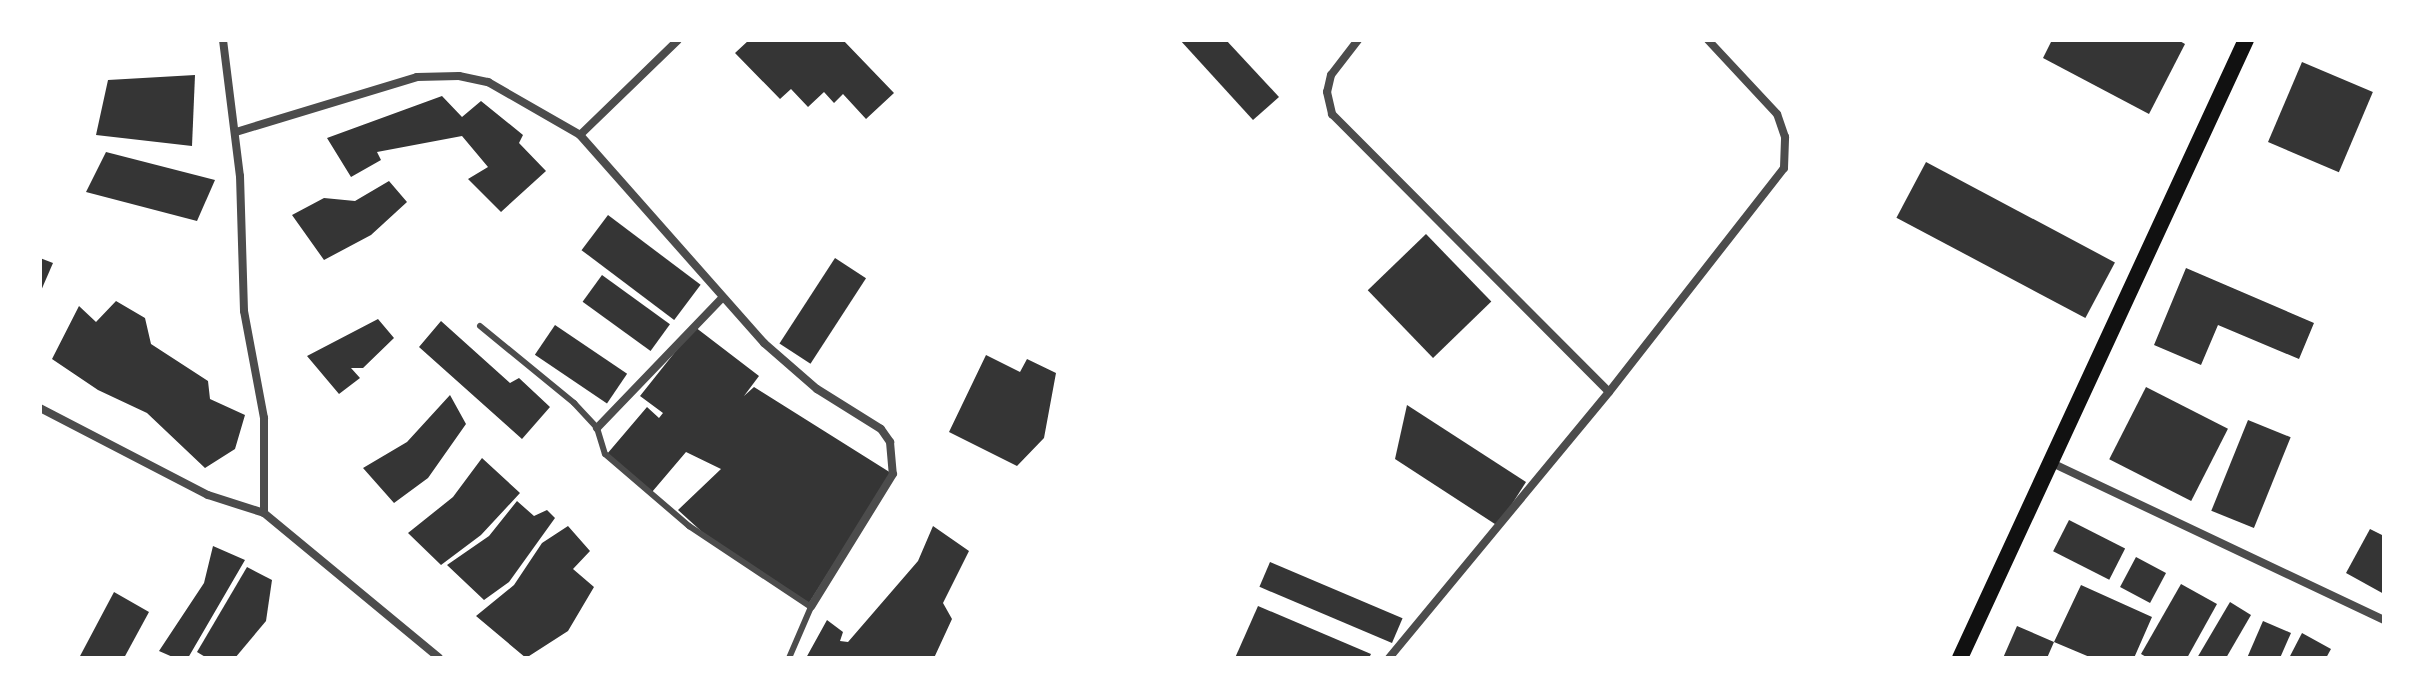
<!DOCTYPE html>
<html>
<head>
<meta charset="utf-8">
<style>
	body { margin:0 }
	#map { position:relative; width:2424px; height:698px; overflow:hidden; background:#fff; font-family:"Golos Text",sans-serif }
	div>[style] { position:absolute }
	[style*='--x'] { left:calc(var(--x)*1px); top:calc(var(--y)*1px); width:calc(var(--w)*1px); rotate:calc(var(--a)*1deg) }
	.building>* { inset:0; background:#353535; transform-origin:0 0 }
	.service>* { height:6px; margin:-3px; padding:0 3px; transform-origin:3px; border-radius:3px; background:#4c4c4c }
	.minor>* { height:8px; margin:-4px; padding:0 4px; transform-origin:4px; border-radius:4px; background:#4c4c4c }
	.secondary>* { height:16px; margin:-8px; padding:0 8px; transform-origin:8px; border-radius:8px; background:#111 }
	span { translate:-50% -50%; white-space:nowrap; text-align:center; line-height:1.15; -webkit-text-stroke:8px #fff; paint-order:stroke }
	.frame { position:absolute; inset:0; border:42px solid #fff; pointer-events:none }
</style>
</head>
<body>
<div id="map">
	<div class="building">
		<i style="clip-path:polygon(749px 40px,843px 40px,894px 93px,866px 119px,843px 94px,834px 103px,824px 92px,808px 107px,791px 89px,780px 99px,735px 53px)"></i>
		<i style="clip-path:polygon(1180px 40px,1226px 40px,1279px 97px,1253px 120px)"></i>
		<i style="clip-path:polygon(2052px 40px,2178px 40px,2185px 44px,2149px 114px,2043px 58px)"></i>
		<i style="left:2302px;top:62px;width:77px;height:87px;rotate:23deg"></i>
		<i style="clip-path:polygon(195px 75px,192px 146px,96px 135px,108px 80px)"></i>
		<i style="clip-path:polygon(442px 96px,462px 117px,481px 101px,523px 135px,519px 143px,546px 171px,501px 212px,468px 179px,488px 167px,462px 136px,377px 152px,381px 160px,351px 177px,327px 138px)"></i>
		<i style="clip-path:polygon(106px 152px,215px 180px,197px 221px,86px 192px)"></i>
		<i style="left:1926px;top:162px;width:214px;height:63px;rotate:28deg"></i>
		<i style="clip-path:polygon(389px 181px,407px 202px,371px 235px,324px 260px,292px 215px,324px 198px,355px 201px)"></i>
		<i style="left:608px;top:215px;width:116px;height:44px;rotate:37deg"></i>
		<i style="left:1426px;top:234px;width:94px;height:81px;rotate:46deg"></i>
		<i style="clip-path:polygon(40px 258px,53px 263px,40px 293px)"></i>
		<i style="left:835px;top:258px;width:37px;height:102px;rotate:33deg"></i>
		<i style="clip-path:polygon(2186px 268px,2314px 323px,2299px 359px,2218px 325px,2201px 365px,2154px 345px)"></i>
		<i style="left:602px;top:275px;width:84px;height:33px;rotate:36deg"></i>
		<i style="clip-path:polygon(116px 301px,145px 318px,151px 344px,208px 381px,210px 399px,245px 415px,235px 449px,205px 468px,147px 413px,98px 390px,52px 359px,79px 306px,96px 322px)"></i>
		<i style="clip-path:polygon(378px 319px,394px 338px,363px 368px,351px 368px,360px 378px,339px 394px,307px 356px)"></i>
		<i style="clip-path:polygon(441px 321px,510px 383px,519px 378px,550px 407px,522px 439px,419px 347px)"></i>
		<i style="left:555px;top:325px;width:87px;height:36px;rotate:34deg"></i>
		<i style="clip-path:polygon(695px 327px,759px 376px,744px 396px,754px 387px,891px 473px,809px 603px,711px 540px,678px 510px,721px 469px,686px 452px,652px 492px,607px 454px,647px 407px,659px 418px,663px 413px,640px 396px)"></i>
		<i style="clip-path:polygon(986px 355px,1020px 372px,1027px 359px,1056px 373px,1044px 438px,1017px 466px,949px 432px)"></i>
		<i style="left:2146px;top:387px;width:92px;height:81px;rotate:27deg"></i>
		<i style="clip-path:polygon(450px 395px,466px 424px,428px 478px,394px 503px,363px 468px,407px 442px)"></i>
		<i style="clip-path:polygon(1407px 405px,1526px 482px,1498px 526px,1395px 459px)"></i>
		<i style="left:2248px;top:420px;width:46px;height:98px;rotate:22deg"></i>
		<i style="clip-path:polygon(482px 458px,520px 493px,481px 535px,441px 565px,408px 533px,453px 497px)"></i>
		<i style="clip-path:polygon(517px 501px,534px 516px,547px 510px,555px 518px,509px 582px,484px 600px,447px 565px,489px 536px)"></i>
		<i style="left:2069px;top:520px;width:63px;height:35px;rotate:27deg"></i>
		<i style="clip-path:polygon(568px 526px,590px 551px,573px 569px,594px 587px,568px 631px,526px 658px,476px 616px,514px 585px,542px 543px)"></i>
		<i style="clip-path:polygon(933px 526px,969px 551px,943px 603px,952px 619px,934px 658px,806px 658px,827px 620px,843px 632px,840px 641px,848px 642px,918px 561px)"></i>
		<i style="clip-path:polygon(2370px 529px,2384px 536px,2384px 594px,2346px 573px)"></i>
		<i style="clip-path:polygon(213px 546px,245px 560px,188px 658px,175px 658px,159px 651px,204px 583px)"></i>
		<i style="left:2136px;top:557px;width:34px;height:34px;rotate:28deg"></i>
		<i style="left:1270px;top:562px;width:144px;height:27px;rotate:23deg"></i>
		<i style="clip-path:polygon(247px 567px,272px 580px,266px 621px,235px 658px,207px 658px,197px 652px)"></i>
		<i style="clip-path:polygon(2181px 584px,2217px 604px,2187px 658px,2148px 658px,2141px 654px)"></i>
		<i style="clip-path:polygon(2081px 585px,2152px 617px,2134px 658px,2092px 658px,2054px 642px,2047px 658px,2003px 658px,2017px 626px,2054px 642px)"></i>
		<i style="clip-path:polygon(114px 592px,149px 612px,124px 658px,79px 658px)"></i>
		<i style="clip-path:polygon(2230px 602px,2251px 615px,2226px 658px,2197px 658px)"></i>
		<i style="clip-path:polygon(1258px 606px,1371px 654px,1369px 658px,1235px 658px)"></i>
		<i style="clip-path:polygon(2263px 621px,2291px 633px,2280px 658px,2247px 658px)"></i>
		<i style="clip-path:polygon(2302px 633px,2331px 649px,2326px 658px,2289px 658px)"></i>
	</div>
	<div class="service">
		<i style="--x:480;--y:326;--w:122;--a:39.3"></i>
		<i style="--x:574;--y:403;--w:34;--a:47"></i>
		<i style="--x:597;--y:428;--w:27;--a:73"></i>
		<i style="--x:605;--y:454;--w:111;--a:40.6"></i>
		<i style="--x:689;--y:526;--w:146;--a:33.6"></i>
		<i style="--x:811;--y:607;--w:56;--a:113.3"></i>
	</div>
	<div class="minor">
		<i style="--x:223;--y:40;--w:137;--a:82.9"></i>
		<i style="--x:240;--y:176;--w:135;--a:88.3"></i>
		<i style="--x:244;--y:311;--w:109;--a:79.4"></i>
		<i style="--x:264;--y:418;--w:95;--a:90"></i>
		<i style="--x:1358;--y:40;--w:44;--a:127.6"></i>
		<i style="--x:1331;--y:75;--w:17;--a:103"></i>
		<i style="--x:1327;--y:92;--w:23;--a:77"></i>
		<i style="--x:1332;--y:114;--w:392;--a:45.1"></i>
		<i style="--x:236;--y:132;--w:189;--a:-16.9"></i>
		<i style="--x:417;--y:77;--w:42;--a:-1.4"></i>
		<i style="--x:459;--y:76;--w:30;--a:12"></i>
		<i style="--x:488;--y:82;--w:106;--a:29.9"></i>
		<i style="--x:580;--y:135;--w:278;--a:48.5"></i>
		<i style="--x:764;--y:343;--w:70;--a:41"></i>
		<i style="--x:817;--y:389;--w:75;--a:32"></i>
		<i style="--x:881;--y:429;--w:16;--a:55"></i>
		<i style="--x:890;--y:442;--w:32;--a:85"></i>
		<i style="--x:893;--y:474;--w:156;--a:121.7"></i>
		<i style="--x:580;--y:135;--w:136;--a:-44.1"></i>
		<i style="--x:40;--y:408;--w:189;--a:27.4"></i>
		<i style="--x:208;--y:495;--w:59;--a:17.8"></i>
		<i style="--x:264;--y:513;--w:227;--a:39.6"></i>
		<i style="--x:597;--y:428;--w:180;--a:-46.1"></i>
		<i style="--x:2052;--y:463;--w:367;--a:25.3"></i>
		<i style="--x:1389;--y:658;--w:345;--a:-50.4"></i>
		<i style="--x:1609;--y:392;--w:284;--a:-52"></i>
		<i style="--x:1784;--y:168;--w:31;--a:-88"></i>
		<i style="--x:1785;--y:137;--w:24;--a:-109"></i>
		<i style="--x:1777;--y:114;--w:101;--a:-133"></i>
	</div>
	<div class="secondary">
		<i style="--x:1960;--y:658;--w:681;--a:-65.17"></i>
	</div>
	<div class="frame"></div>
</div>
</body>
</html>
